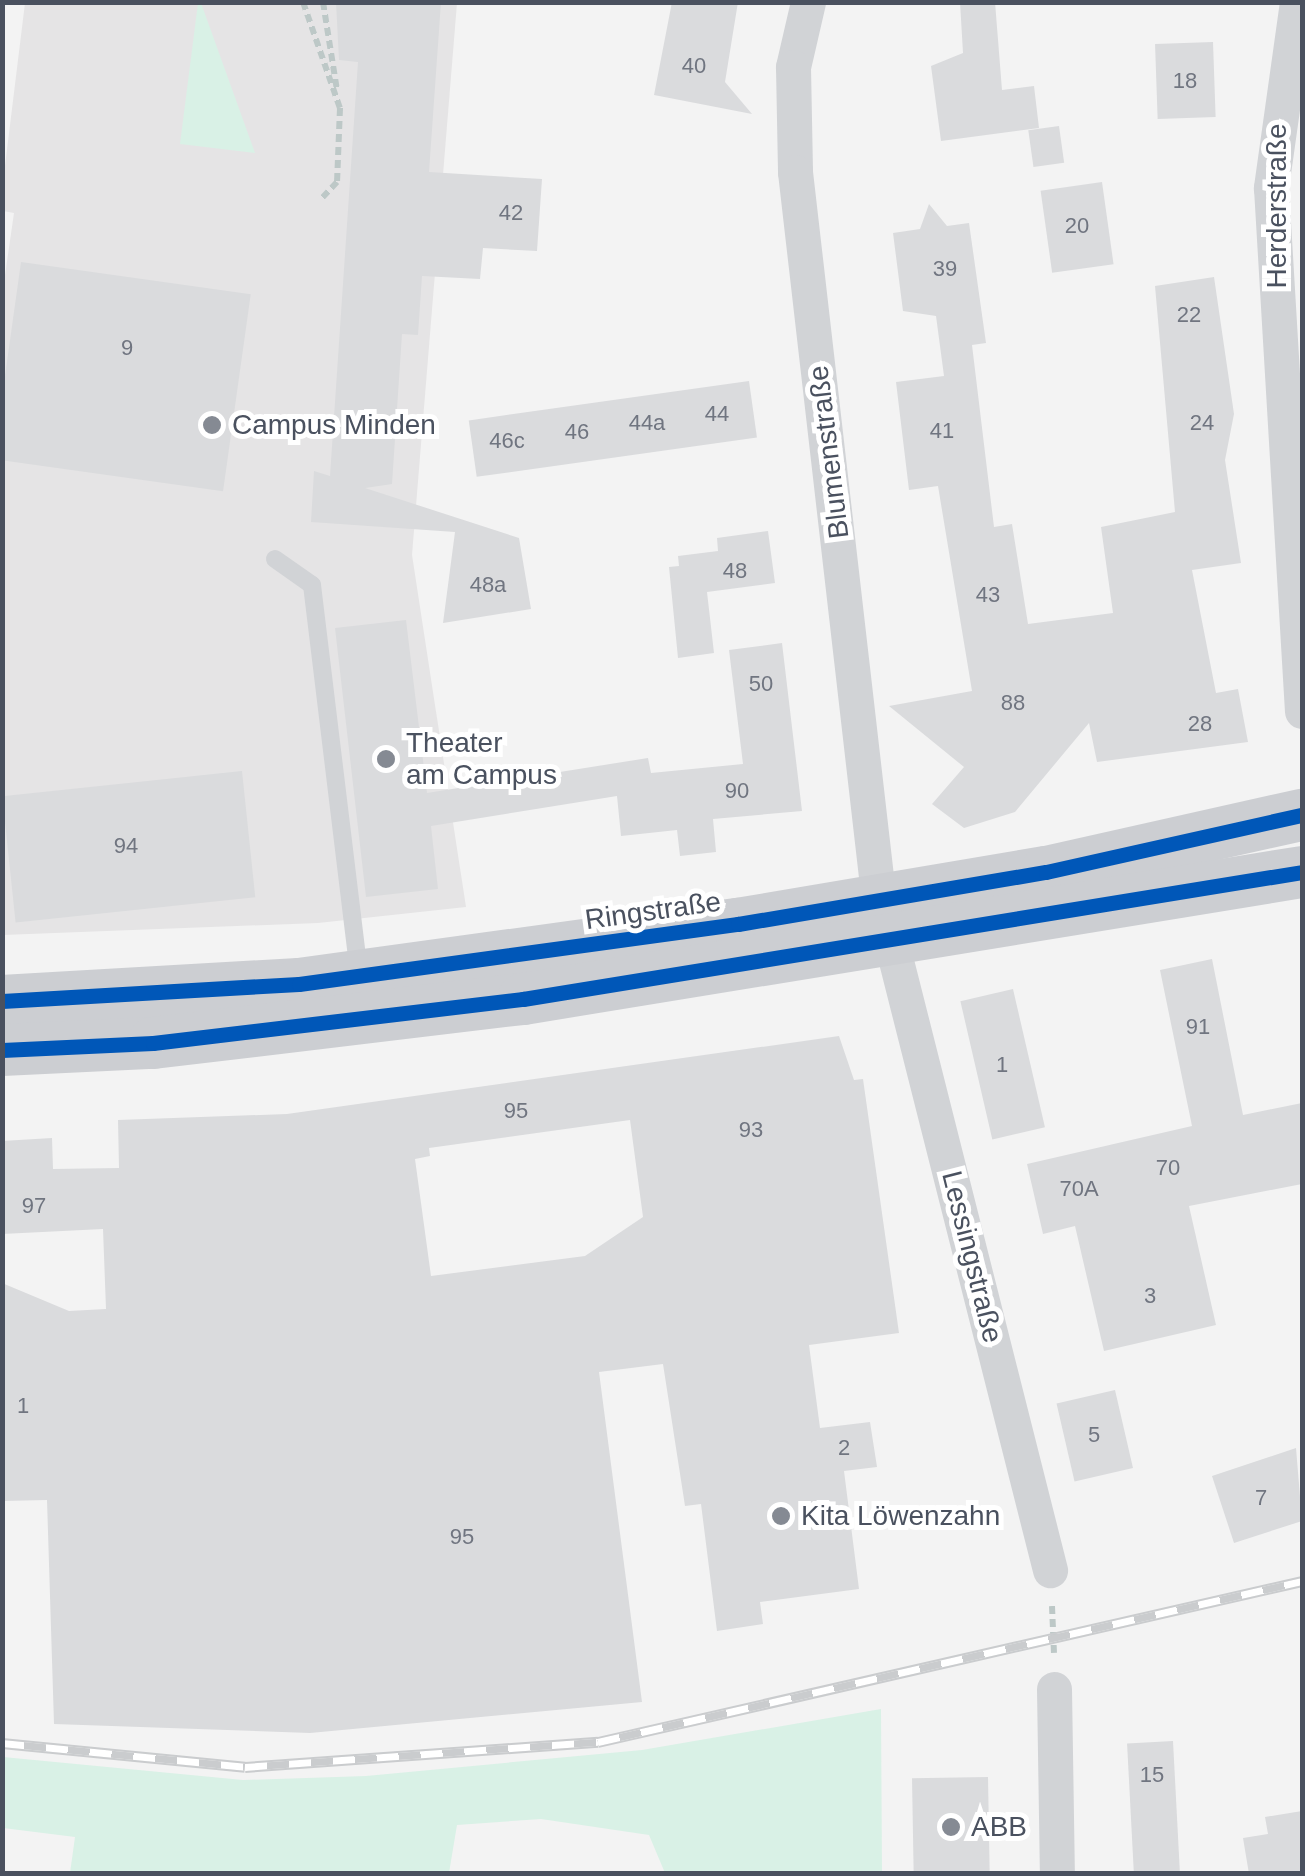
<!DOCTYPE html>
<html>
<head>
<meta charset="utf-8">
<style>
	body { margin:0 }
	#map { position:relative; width:1305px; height:1876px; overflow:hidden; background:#f3f3f3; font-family:Arial,sans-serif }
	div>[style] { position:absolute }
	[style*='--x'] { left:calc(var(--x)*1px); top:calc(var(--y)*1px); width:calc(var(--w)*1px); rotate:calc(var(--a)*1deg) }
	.education>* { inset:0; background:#e5e4e5 }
	.green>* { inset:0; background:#d9f1e6 }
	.building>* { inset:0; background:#dadbdd; transform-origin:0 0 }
	.path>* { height:6px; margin-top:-3px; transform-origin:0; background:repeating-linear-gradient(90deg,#bdc8c7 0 8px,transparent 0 13px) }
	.service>* { height:18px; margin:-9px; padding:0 9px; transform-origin:9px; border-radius:9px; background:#d1d3d6 }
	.minor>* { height:35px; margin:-17.5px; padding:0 17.5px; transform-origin:17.5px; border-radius:17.5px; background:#d1d3d6 }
	.primary>* { height:52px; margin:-26px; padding:0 26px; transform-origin:26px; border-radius:26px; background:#ccced2 }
	.rail>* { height:11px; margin-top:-5.5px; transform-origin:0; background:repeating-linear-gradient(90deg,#fff 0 22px,#caccce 0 44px); box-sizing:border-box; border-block:2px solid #caccce }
	.cycleway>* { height:15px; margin:-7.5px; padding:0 7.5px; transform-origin:7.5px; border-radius:7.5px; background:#0057b8 }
	.dots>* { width:28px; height:28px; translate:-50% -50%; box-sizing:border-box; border:5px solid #fff; border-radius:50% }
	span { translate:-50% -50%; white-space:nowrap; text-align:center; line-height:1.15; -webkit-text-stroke:10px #fff; paint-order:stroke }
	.number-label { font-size:22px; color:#707580 }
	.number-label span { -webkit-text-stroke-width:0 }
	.street-label { font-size:28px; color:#4a515f }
	.poi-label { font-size:28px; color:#4a515f }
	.left { translate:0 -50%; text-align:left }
	.frame { position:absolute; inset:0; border:5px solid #4a515f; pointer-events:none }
</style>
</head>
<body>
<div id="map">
	<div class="education">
		<i style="clip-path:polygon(25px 3px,457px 3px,412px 555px,466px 907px,318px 923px,3px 935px,2px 296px,14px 213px,3px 211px,3px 182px)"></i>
	</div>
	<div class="green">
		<i style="clip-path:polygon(198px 3px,201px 3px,255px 153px,180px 144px)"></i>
		<i style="clip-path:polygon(881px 1709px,882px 1873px,665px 1873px,649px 1835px,541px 1819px,457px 1825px,449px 1873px,70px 1873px,75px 1837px,3px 1828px,3px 1757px,243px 1780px,366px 1776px,642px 1750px)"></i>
	</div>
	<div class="building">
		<i style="clip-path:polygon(336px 2px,441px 2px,429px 172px,542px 179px,537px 251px,483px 248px,480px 279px,422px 276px,418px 335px,402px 334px,392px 484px,365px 488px,519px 538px,531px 609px,443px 623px,455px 532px,311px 522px,314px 471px,330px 476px,358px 62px,339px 60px)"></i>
		<i style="clip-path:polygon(672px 2px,738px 2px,725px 82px,752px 114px,654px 95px)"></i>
		<i style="clip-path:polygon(960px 2px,995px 2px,1002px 90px,1034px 86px,1039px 128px,941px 141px,931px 66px,963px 53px)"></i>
		<i style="left:1213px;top:42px;width:75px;height:58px;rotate:88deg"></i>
		<i style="left:1059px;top:126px;width:37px;height:31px;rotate:82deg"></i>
		<i style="left:1102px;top:182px;width:83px;height:62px;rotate:82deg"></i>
		<i style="clip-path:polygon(929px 204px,947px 226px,969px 223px,986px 343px,972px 345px,994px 527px,1012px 524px,1028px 624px,1113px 613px,1101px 527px,1175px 512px,1155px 286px,1214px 277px,1234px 414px,1225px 460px,1241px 563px,1192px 570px,1216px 693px,1238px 689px,1248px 742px,1097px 762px,1089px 723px,1015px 812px,964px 828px,932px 804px,964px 767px,889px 706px,972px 691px,938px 486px,909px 490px,896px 382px,944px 376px,936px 316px,903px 311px,893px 233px,920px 229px)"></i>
		<i style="left:21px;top:262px;width:232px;height:199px;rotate:8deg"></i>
		<i style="left:749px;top:381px;width:57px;height:283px;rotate:82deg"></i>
		<i style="clip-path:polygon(768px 531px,775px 583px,707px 592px,714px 653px,678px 658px,669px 567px,679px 566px,678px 556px,718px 551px,717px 538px)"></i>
		<i style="clip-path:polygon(406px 620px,427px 793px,648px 758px,651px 773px,743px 764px,729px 650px,782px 643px,802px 811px,713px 819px,716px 852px,680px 856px,677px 830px,621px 836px,617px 796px,431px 826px,438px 889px,366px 897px,335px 628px)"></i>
		<i style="left:242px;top:771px;width:127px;height:241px;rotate:84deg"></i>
		<i style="clip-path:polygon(1212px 959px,1243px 1115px,1302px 1103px,1302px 1184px,1189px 1206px,1216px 1325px,1104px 1351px,1075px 1226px,1043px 1234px,1027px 1164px,1192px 1126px,1160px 970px)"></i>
		<i style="left:1013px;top:989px;width:142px;height:54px;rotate:77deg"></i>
		<i style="clip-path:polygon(evenodd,839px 1036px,854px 1080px,863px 1079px,899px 1333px,809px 1345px,820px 1428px,870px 1422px,877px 1467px,844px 1471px,859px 1589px,760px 1602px,763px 1624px,717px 1631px,701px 1504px,685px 1506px,663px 1364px,599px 1372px,642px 1702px,310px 1733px,54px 1724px,47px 1500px,2px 1501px,2px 1283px,69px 1311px,106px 1309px,103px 1229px,2px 1234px,2px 1141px,52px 1138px,53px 1169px,119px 1168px,118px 1120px,287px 1114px,839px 1036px,630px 1120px,643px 1217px,585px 1256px,431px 1276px,415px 1159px,430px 1156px,429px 1148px,630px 1120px)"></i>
		<i style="left:1115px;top:1390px;width:80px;height:60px;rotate:77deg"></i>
		<i style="clip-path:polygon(1296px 1448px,1302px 1521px,1234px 1543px,1212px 1476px)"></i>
		<i style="left:1173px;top:1741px;width:133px;height:46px;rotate:87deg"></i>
		<i style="left:988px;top:1777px;width:97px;height:76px;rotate:89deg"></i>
		<i style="clip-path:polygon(1302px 1811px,1302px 1874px,1249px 1874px,1243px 1838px,1268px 1834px,1265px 1817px)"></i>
	</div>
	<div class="path">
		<i style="--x:303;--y:2;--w:112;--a:70.8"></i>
		<i style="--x:340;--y:108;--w:74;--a:92.3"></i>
		<i style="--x:337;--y:182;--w:23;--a:133"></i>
		<i style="--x:323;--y:2;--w:89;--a:81"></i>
		<i style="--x:1052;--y:1606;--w:47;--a:87.6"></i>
	</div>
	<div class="service">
		<i style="--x:275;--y:559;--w:45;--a:35.1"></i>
		<i style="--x:312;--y:585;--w:390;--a:83.1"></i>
	</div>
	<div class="minor">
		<i style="--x:808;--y:2;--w:67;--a:103"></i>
		<i style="--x:793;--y:67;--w:105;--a:88.9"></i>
		<i style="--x:795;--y:172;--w:736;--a:83.44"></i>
		<i style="--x:1297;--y:2;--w:188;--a:98"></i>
		<i style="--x:1271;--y:188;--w:524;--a:86.61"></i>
		<i style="--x:892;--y:945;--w:645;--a:75.81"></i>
		<i style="--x:1054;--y:1689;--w:185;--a:89.1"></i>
	</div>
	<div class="primary">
		<i style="--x:2;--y:1001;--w:297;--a:-3.3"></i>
		<i style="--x:299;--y:984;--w:443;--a:-7.8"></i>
		<i style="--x:738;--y:924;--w:312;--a:-9.6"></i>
		<i style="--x:1046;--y:872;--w:262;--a:-12.6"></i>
		<i style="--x:2;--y:1050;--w:151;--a:-2.7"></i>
		<i style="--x:153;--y:1043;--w:373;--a:-6.8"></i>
		<i style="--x:523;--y:999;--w:789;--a:-9.26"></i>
	</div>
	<div class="rail">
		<i style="--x:2;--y:1743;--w:244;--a:5.6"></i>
		<i style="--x:245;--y:1767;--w:354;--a:-4.1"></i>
		<i style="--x:598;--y:1742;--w:722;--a:-12.88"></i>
	</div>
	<div class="cycleway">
		<i style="--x:2;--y:1001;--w:297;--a:-3.3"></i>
		<i style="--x:299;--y:984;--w:443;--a:-7.8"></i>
		<i style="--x:738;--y:924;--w:312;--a:-9.6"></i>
		<i style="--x:1046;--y:872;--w:262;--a:-12.6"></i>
		<i style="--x:2;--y:1050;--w:151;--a:-2.7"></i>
		<i style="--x:153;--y:1043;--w:373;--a:-6.8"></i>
		<i style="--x:523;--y:999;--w:789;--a:-9.26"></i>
	</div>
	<div class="dots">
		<i style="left:212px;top:425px;background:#858a93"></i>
		<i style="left:386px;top:759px;background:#858a93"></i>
		<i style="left:781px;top:1516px;background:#858a93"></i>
		<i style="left:951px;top:1827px;background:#858a93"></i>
	</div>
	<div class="number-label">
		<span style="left:694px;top:66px">40</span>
		<span style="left:1185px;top:81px">18</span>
		<span style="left:511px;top:213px">42</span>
		<span style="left:1077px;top:226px">20</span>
		<span style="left:945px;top:269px">39</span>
		<span style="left:1189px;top:315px">22</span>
		<span style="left:127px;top:348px">9</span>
		<span style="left:717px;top:414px">44</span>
		<span style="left:647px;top:423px">44a</span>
		<span style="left:1202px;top:423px">24</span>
		<span style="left:942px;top:431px">41</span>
		<span style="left:577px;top:432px">46</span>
		<span style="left:507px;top:441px">46c</span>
		<span style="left:735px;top:571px">48</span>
		<span style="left:488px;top:585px">48a</span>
		<span style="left:988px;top:595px">43</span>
		<span style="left:761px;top:684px">50</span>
		<span style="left:1013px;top:703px">88</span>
		<span style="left:1200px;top:724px">28</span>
		<span style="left:737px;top:791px">90</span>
		<span style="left:126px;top:846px">94</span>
		<span style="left:1198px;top:1027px">91</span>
		<span style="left:1002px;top:1065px">1</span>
		<span style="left:516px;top:1111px">95</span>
		<span style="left:751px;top:1130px">93</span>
		<span style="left:1168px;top:1168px">70</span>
		<span style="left:1079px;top:1189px">70A</span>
		<span style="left:34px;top:1206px">97</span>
		<span style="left:1150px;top:1296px">3</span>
		<span style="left:23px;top:1406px">1</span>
		<span style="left:1094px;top:1435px">5</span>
		<span style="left:844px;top:1448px">2</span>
		<span style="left:1261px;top:1498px">7</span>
		<span style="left:462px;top:1537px">95</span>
		<span style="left:1152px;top:1775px">15</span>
	</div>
	<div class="street-label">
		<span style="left:1277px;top:206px;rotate:-90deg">Herderstraße</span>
		<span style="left:829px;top:452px;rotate:-97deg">Blumenstraße</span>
		<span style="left:653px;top:911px;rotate:-8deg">Ringstraße</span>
		<span style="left:972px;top:1257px;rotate:76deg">Lessingstraße</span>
	</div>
	<div class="poi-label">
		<span class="left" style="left:232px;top:425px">Campus Minden</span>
		<span class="left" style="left:406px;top:759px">Theater<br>am Campus</span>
		<span class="left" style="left:801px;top:1516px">Kita Löwenzahn</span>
		<span class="left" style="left:971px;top:1827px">ABB</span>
	</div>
	<div class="frame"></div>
</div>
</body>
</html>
